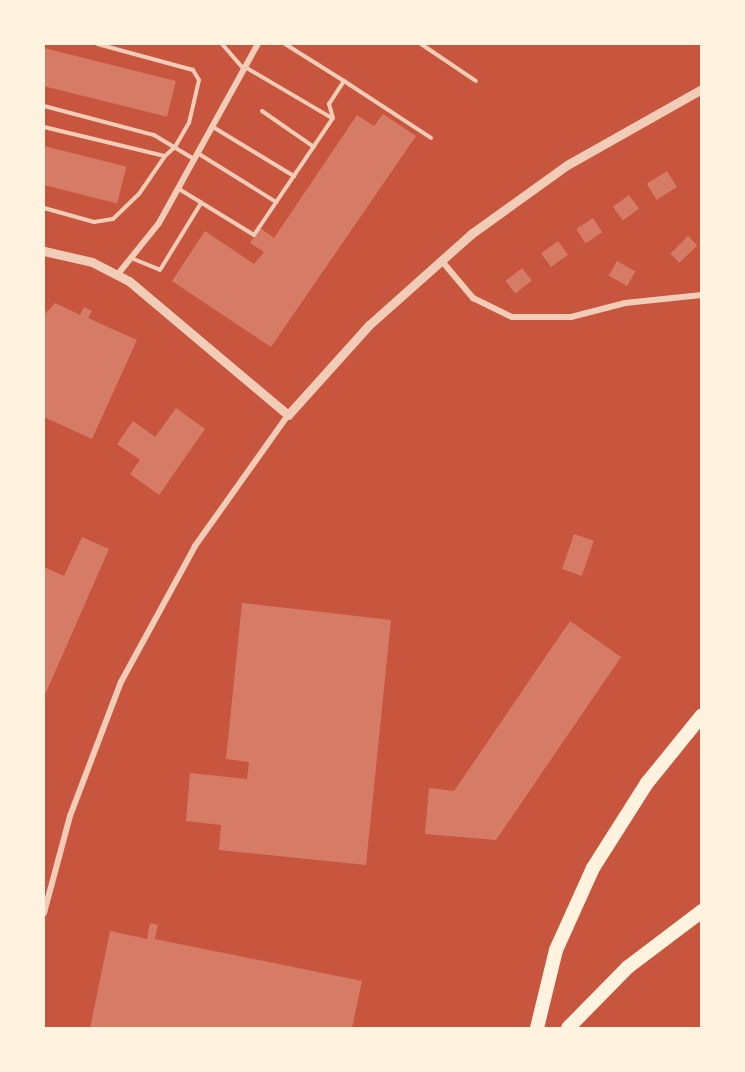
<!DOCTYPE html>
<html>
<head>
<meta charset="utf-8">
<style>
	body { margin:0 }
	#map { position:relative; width:745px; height:1072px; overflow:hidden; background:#c8553d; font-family:Manrope,sans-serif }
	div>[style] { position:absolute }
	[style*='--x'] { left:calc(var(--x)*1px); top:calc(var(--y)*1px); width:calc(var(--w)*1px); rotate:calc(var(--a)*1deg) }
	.building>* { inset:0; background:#d67c66; transform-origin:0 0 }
	.service>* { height:4px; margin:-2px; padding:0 2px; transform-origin:2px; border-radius:2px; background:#f1ccb7 }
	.minor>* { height:6px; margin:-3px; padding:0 3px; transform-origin:3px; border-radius:3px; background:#f1ccb7 }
	.tertiary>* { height:9px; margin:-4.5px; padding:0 4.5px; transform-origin:4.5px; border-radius:4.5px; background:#f1ccb7 }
	.motorway>* { height:14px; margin:-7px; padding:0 7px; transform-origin:7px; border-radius:7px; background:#fff3e0 }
	span { translate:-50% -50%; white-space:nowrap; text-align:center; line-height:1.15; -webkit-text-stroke:6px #fff3e0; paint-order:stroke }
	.frame { position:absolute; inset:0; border:45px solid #fff3e0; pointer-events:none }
</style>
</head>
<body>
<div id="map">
	<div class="building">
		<i style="left:44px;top:48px;width:136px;height:37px;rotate:14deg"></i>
		<i style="clip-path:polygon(383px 114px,416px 136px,271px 347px,172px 281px,205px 231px,254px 264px,264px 252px,250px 243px,260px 228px,274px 238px,357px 115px,374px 126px)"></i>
		<i style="left:44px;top:146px;width:85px;height:38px;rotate:14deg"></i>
		<i style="left:667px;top:171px;width:19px;height:24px;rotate:58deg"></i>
		<i style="left:629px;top:195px;width:17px;height:20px;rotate:54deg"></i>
		<i style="left:593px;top:218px;width:17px;height:20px;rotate:57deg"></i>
		<i style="left:688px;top:236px;width:13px;height:25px;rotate:45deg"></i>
		<i style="left:558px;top:241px;width:17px;height:21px;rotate:54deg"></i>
		<i style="left:617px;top:261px;width:21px;height:17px;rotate:29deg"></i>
		<i style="left:522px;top:268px;width:16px;height:21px;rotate:52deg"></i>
		<i style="clip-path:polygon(55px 303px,80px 315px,84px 307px,92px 311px,88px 318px,137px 340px,92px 439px,44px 417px,44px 315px)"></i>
		<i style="clip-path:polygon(176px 408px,205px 429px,159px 495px,130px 474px,140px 460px,117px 444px,133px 421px,155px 437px)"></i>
		<i style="left:574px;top:534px;width:21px;height:37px;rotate:19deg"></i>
		<i style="clip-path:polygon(82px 537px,109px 549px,44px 697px,44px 567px,64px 576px)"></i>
		<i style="clip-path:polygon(242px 603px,391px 620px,366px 865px,219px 850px,221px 825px,186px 821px,190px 773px,247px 779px,249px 762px,226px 759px)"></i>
		<i style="clip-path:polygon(570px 621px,621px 657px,496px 840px,425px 834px,429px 788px,454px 791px)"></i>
		<i style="clip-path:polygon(150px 923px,158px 925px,155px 939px,362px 981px,352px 1028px,90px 1028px,110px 931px,147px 939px)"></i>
	</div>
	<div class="service">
		<i style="--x:222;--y:44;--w:33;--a:49"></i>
		<i style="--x:421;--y:44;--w:66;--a:33.9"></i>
		<i style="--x:245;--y:67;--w:101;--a:30.4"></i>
		<i style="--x:344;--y:81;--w:104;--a:33.2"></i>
		<i style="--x:44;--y:106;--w:114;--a:14.8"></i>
		<i style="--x:154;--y:135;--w:47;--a:31"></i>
		<i style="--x:262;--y:111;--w:63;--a:34.7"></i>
		<i style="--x:44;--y:127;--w:124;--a:13.5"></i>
		<i style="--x:165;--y:156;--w:13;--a:-42"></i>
		<i style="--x:175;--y:147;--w:28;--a:-60"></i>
		<i style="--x:189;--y:123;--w:44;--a:-76.9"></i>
		<i style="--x:199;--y:80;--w:12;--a:-121"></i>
		<i style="--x:193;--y:70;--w:99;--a:-164.8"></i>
		<i style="--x:213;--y:127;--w:95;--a:31.2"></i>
		<i style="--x:199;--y:154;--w:91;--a:31.9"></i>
		<i style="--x:179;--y:189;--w:88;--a:31.5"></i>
		<i style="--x:254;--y:235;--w:141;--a:-56"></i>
		<i style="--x:333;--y:118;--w:15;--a:-106"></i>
		<i style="--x:329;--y:104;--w:27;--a:-57"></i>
		<i style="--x:344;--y:81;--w:70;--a:-147.9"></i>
		<i style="--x:44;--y:208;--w:52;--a:15.6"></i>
		<i style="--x:94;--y:222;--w:19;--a:-9"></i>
		<i style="--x:113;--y:219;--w:36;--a:-44"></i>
		<i style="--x:139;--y:194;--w:46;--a:-55.6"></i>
		<i style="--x:131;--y:258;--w:31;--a:22"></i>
		<i style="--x:160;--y:270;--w:79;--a:-58.5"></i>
	</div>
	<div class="minor">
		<i style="--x:441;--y:260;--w:50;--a:49.9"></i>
		<i style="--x:473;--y:298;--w:43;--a:26"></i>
		<i style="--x:512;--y:317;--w:59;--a:0"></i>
		<i style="--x:571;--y:317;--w:56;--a:-14.5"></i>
		<i style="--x:625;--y:303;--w:77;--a:-5.9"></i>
		<i style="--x:118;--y:274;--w:65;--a:-51.2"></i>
		<i style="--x:159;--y:223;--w:205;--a:-61.1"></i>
		<i style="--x:44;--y:913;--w:100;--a:-75"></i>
		<i style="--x:70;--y:816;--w:143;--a:-69.2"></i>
		<i style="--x:121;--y:682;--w:155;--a:-61.4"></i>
		<i style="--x:195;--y:546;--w:161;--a:-54.6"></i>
	</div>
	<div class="tertiary">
		<i style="--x:44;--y:251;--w:49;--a:12.9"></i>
		<i style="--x:92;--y:262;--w:42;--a:27.2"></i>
		<i style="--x:129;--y:281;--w:208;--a:40.1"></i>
		<i style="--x:288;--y:415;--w:121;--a:-48"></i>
		<i style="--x:369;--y:325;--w:137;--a:-41.7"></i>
		<i style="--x:471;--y:234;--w:118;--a:-35.7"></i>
		<i style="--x:567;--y:165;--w:155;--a:-29.4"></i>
	</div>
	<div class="motorway">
		<i style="--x:537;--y:1028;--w:80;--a:-76.3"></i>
		<i style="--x:556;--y:950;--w:90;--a:-65.7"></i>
		<i style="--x:593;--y:868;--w:101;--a:-57.6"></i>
		<i style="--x:647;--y:783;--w:87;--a:-51"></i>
		<i style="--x:568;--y:1028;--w:86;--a:-45.5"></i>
		<i style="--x:628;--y:967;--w:93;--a:-37.1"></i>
	</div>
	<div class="frame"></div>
</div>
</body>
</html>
